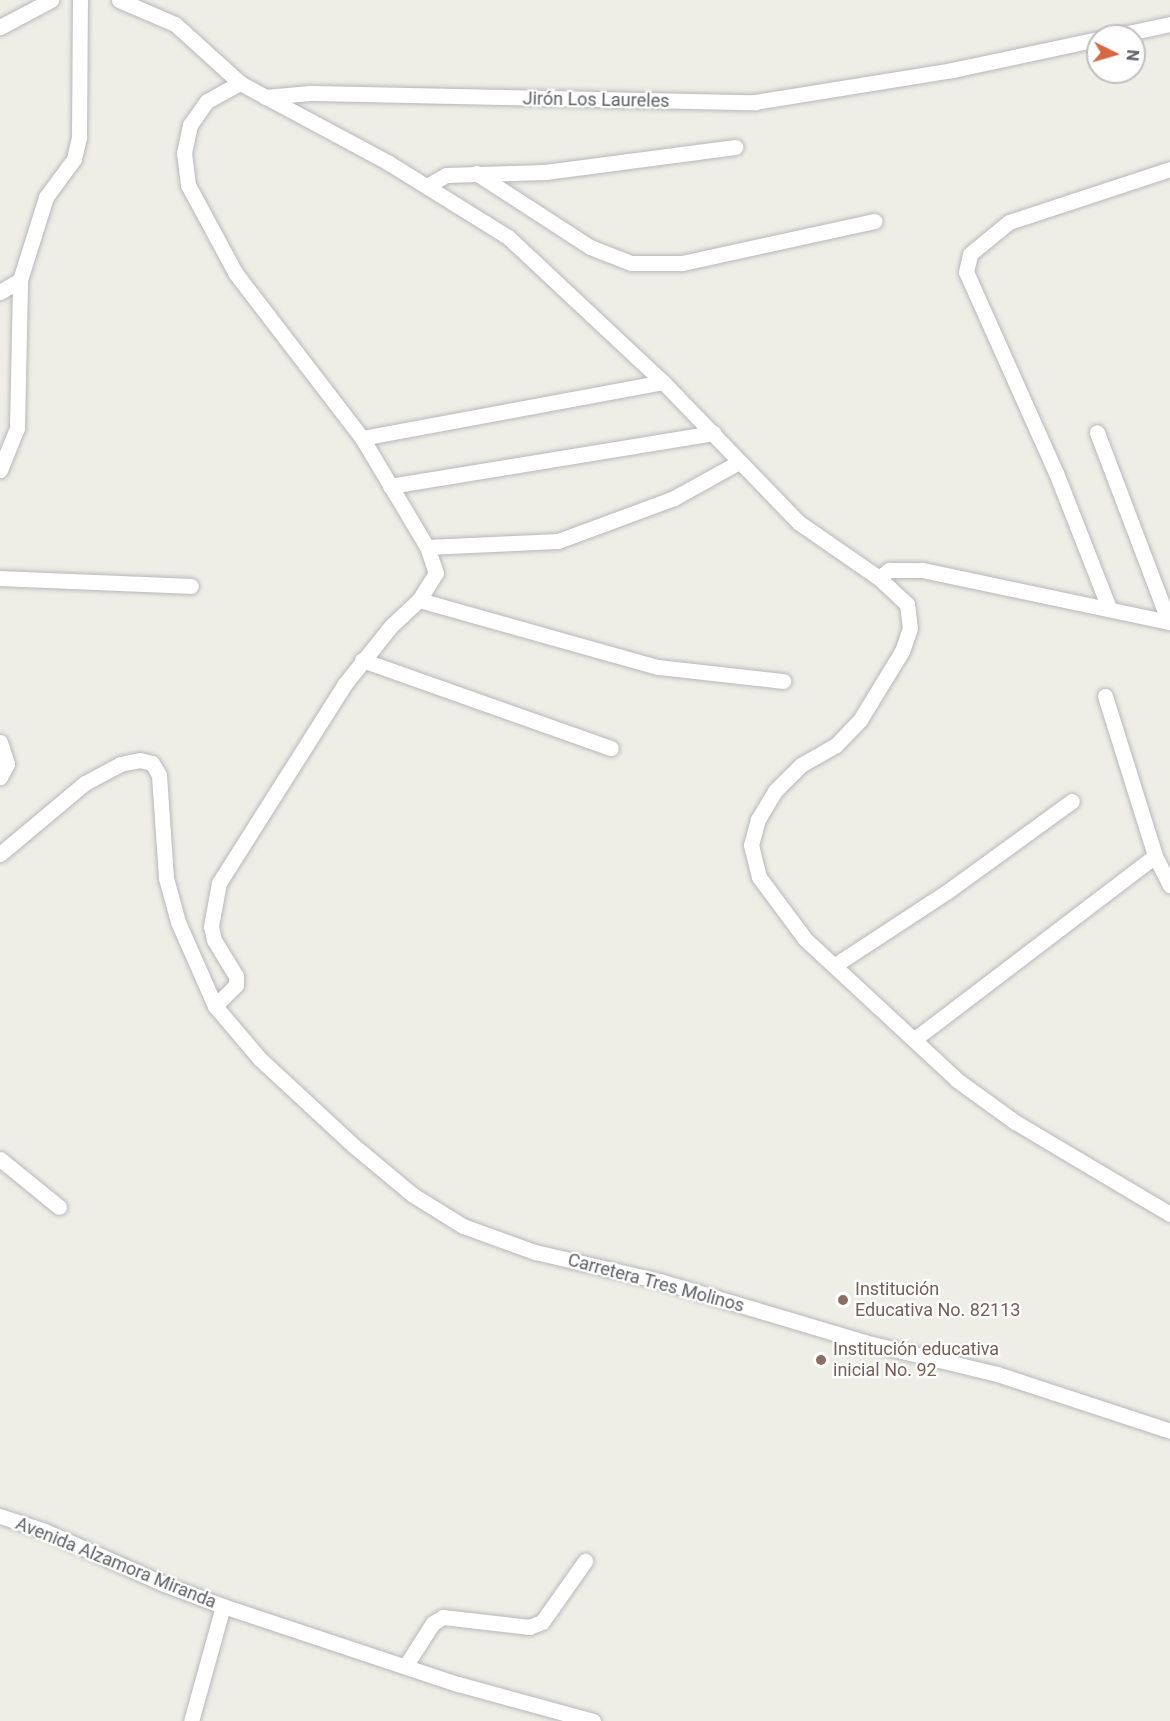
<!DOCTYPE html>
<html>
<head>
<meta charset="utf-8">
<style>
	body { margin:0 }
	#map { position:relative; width:1170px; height:1721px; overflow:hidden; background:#eeeee6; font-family:Roboto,sans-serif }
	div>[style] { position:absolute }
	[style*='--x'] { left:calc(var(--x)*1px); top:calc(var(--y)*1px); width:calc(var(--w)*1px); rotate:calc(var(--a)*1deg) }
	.roads { filter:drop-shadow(0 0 2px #b6b7bb) drop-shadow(0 0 2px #b6b7bb) }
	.minor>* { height:15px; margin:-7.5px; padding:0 7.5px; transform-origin:7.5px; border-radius:7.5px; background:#fff }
	.dots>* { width:16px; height:16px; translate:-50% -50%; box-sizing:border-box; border:3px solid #fff; border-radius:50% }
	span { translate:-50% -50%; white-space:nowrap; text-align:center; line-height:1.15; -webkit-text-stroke:4.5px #fff; paint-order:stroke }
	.street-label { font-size:18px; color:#5e6065 }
	.education-label { font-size:18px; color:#785e54 }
	.left { translate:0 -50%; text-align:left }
	.north { position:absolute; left:1086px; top:24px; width:60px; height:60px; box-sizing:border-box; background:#fff; border:2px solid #bfbfc1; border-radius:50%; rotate:95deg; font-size:16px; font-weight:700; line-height:24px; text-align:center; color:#5e6065 }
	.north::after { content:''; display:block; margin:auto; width:21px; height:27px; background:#d86843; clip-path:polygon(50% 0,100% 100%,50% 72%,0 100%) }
</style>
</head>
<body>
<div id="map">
	<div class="roads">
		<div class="minor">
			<i style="--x:119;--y:0;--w:61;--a:23.2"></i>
			<i style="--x:175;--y:24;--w:88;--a:42.2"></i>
			<i style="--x:240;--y:83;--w:169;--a:28.2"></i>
			<i style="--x:389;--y:163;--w:140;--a:31.9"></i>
			<i style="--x:508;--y:237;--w:212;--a:43.1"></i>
			<i style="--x:663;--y:382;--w:194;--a:46"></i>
			<i style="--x:798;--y:522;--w:98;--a:34.7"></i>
			<i style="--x:879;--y:578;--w:38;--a:43"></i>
			<i style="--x:907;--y:604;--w:24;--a:83"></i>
			<i style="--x:910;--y:628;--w:24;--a:109"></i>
			<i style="--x:902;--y:651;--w:81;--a:121.3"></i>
			<i style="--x:860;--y:720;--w:35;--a:134"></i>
			<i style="--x:836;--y:745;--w:40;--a:150.3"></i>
			<i style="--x:801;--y:765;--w:37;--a:135"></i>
			<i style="--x:775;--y:791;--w:33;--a:121"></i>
			<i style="--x:758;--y:819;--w:27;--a:105"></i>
			<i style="--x:751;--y:845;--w:33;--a:76"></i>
			<i style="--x:759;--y:877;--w:77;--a:53.4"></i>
			<i style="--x:805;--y:939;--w:207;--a:42.8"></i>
			<i style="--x:957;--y:1080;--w:72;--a:35.9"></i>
			<i style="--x:1015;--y:1122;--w:180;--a:30.7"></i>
			<i style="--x:0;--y:27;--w:58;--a:-27.9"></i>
			<i style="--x:1114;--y:36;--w:57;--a:-12.1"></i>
			<i style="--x:265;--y:97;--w:45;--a:-5.1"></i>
			<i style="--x:310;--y:93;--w:445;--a:1.2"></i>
			<i style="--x:755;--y:102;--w:200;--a:-9.2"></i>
			<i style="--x:952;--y:70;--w:149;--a:-12"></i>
			<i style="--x:476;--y:173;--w:136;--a:33"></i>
			<i style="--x:590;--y:247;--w:44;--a:21.3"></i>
			<i style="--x:631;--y:263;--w:51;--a:0"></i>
			<i style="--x:682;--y:263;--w:197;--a:-12.3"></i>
			<i style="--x:427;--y:186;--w:22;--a:-30"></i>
			<i style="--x:446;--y:175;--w:99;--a:-1.7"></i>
			<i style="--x:545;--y:172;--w:192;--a:-7.5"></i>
			<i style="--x:0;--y:292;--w:23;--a:-31"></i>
			<i style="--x:20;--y:280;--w:87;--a:-72.6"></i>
			<i style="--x:46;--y:197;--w:47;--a:-53.6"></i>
			<i style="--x:74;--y:159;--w:23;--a:-77"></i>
			<i style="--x:79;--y:137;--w:137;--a:-89.6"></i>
			<i style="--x:362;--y:438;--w:306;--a:-10.5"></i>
			<i style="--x:0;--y:470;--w:45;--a:-68"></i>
			<i style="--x:17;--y:428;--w:148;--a:-88.8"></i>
			<i style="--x:390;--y:486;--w:328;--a:-9.3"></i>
			<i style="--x:427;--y:547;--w:131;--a:-2.6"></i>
			<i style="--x:558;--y:541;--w:124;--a:-20.3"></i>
			<i style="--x:674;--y:498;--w:74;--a:-29"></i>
			<i style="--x:0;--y:578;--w:191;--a:2.4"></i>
			<i style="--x:879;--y:578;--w:13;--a:-39"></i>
			<i style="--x:889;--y:570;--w:33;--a:0"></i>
			<i style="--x:922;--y:570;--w:252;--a:11.9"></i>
			<i style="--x:1169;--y:622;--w:203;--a:-110.8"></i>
			<i style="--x:419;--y:600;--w:248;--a:15.7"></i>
			<i style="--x:658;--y:667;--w:126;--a:6.4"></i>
			<i style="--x:1109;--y:608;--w:145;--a:-111.4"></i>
			<i style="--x:1056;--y:473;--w:220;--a:-114.1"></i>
			<i style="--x:966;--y:272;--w:18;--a:-77"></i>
			<i style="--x:970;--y:254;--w:50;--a:-39.4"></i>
			<i style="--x:1009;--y:222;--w:169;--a:-18.2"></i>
			<i style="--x:362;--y:660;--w:264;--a:19.5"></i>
			<i style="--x:1105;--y:696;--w:168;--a:72.6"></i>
			<i style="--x:1155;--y:856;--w:33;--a:63"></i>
			<i style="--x:0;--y:742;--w:23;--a:72"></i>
			<i style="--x:7;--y:764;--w:15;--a:118"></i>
			<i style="--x:0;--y:854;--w:111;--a:-39.9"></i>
			<i style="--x:85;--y:783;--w:40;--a:-28"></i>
			<i style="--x:120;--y:764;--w:20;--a:-11"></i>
			<i style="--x:140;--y:760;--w:12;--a:14"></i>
			<i style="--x:152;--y:763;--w:14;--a:60"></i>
			<i style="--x:159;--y:775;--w:103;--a:86.1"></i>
			<i style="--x:166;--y:878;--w:46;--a:74.7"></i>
			<i style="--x:178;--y:922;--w:92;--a:66.2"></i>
			<i style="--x:215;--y:1006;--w:30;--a:-45"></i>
			<i style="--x:236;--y:985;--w:9;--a:-90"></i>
			<i style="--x:236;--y:976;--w:42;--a:-121.4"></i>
			<i style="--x:214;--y:940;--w:14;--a:-102"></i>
			<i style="--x:211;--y:926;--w:44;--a:-79.5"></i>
			<i style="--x:219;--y:883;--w:234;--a:-57.7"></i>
			<i style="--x:344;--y:685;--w:75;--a:-51.5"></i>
			<i style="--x:391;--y:626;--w:38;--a:-43"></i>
			<i style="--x:419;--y:600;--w:32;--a:-58"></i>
			<i style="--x:436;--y:573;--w:28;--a:-109"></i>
			<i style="--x:427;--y:547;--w:127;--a:-120.8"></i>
			<i style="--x:362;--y:438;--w:207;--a:-127.5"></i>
			<i style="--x:236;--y:274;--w:101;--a:-118.3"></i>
			<i style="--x:188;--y:185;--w:32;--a:-97"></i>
			<i style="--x:184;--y:153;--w:29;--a:-78"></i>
			<i style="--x:190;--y:125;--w:29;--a:-55"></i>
			<i style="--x:207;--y:101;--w:38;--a:-29"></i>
			<i style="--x:835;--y:965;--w:135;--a:-33.2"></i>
			<i style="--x:948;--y:891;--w:153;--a:-36"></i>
			<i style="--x:215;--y:1006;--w:70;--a:49.7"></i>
			<i style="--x:260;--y:1059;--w:128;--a:42.8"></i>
			<i style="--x:354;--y:1146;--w:77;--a:39.7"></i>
			<i style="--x:413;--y:1195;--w:59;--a:31.8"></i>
			<i style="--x:463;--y:1226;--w:77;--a:19.9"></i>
			<i style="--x:535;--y:1252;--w:128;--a:13.1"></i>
			<i style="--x:660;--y:1281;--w:213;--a:16.6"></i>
			<i style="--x:864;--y:1342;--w:137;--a:13.5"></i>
			<i style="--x:997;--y:1374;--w:182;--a:18.2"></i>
			<i style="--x:916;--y:1038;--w:300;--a:-37.3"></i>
			<i style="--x:0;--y:1159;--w:76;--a:39.1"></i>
			<i style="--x:0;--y:1516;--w:47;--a:18.4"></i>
			<i style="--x:45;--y:1531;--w:130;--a:24"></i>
			<i style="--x:164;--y:1584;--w:63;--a:20.4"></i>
			<i style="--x:223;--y:1606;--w:119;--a:105.5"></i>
			<i style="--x:223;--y:1606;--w:248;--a:18.4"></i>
			<i style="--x:458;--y:1684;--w:140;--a:15.3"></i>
			<i style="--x:406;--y:1665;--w:50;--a:-57.3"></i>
			<i style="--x:433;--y:1623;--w:12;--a:-31"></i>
			<i style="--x:443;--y:1617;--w:87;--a:6.6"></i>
			<i style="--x:529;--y:1627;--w:14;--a:-21"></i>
			<i style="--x:542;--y:1622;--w:75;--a:-54.8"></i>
		</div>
	</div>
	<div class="dots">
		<i style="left:843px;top:1300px;background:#8d6e63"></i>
		<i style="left:821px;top:1360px;background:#8d6e63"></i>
	</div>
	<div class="street-label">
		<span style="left:596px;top:100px;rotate:1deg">Jirón Los Laureles</span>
		<span style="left:656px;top:1283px;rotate:15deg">Carretera Tres Molinos</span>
		<span style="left:116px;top:1563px;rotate:22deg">Avenida Alzamora Miranda</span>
	</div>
	<div class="education-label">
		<span class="left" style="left:855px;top:1300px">Institución<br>Educativa No. 82113</span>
		<span class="left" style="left:833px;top:1360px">Institución educativa<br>inicial No. 92</span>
	</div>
	<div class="north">N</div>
</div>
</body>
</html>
